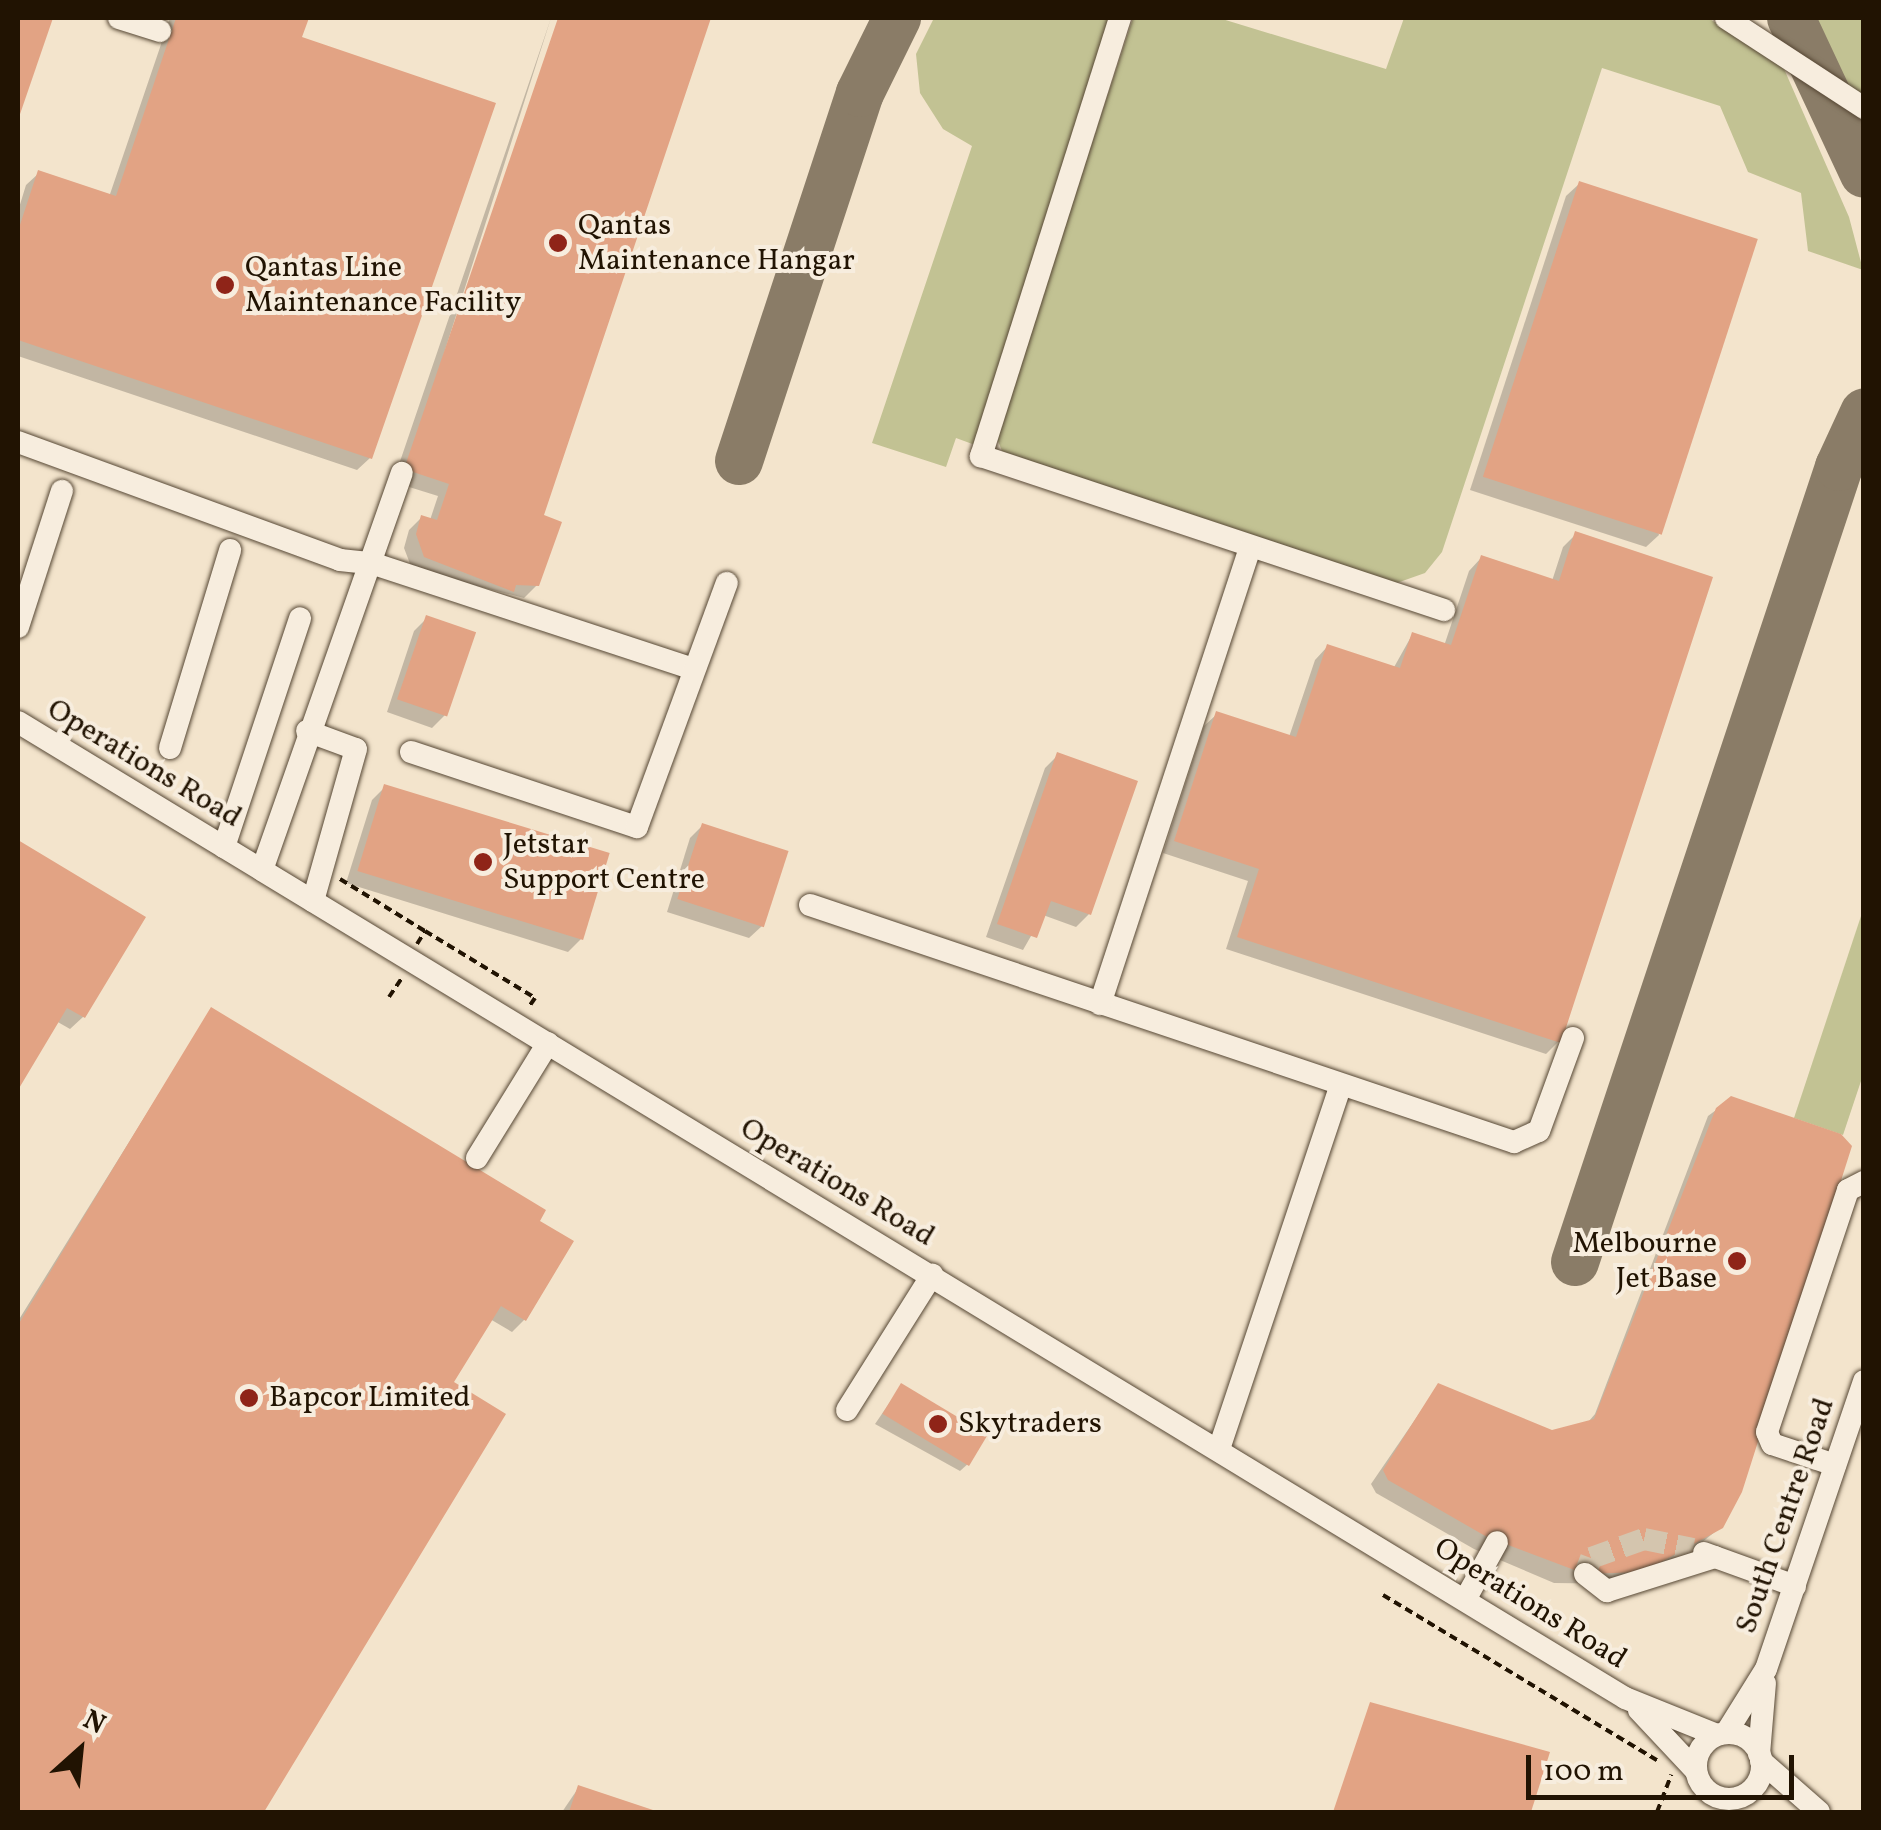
<!DOCTYPE html>
<html>
<head>
<meta charset="utf-8">
<style>
	body { margin:0 }
	#map { position:relative; width:1881px; height:1830px; overflow:hidden; background:#f3e4cc; font-family:Vollkorn,serif }
	div>[style] { position:absolute }
	[style*='--x'] { left:calc(var(--x)*1px); top:calc(var(--y)*1px); width:calc(var(--w)*1px); rotate:calc(var(--a)*1deg) }
	.green>* { inset:0; background:#c2c293 }
	.shadow>* { inset:0; background:#0003 }
	.taxiway>* { height:48px; margin:-24px; padding:0 24px; transform-origin:24px; border-radius:24px; background:#8a7c67 }
	.building>* { inset:0; background:#e2a384; transform-origin:0 0 }
	.minor-tunnel>* { height:22px; margin-top:-11px; transform-origin:0; background:repeating-linear-gradient(90deg,#d4c5ae 0 22px,transparent 0 33px) }
	.path>* { height:4px; margin-top:-2px; transform-origin:0; background:repeating-linear-gradient(90deg,#211302 0 8px,transparent 0 13px) }
	.roads { filter:drop-shadow(0 0 2px #564734) drop-shadow(0 0 2px #564734) }
	.minor>* { height:22px; margin:-11px; padding:0 11px; transform-origin:11px; border-radius:11px; background:#f7edde }
	.minor>.ring { margin:-11px; padding:0; box-sizing:content-box; background:none; border:22px solid #f7edde; border-radius:50% }
	.dots>* { width:28px; height:28px; translate:-50% -50%; box-sizing:border-box; border:5px solid #f7edde; border-radius:50% }
	span { translate:-50% -50%; white-space:nowrap; text-align:center; line-height:1.15; -webkit-text-stroke:8px #f7edde; paint-order:stroke }
	.poi-label { font-size:30px; color:#211302 }
	.left { translate:0 -50%; text-align:left }
	.right { translate:-100% -50%; text-align:right }
	.street-label { font-size:30px; color:#211302 }
	.frame { position:absolute; inset:0; border:20px solid #211302; pointer-events:none }
	.north { position:absolute; left:30px; top:1700px; width:100px; height:100px; -webkit-text-stroke:8px #f7edde; paint-order:stroke; rotate:27deg; font-size:28px; font-weight:700; line-height:40px; text-align:center; color:#211302 }
	.north::after { content:''; display:block; margin:auto; width:35px; height:45px; background:#211302; clip-path:polygon(50% 0,100% 100%,50% 72%,0 100%) }
	.scale { position:absolute; left:1526px; top:1755px; width:268px; height:45px; box-sizing:border-box; border:5px solid #211302; border-top:0; padding-left:12px; font-size:30px; line-height:35px; white-space:nowrap; color:#211302; -webkit-text-stroke:8px #f7edde; paint-order:stroke }
</style>
</head>
<body>
<div id="map">
	<div class="green">
		<i style="clip-path:polygon(934px 18px,1114px 18px,975px 445px,956px 438px,946px 467px,872px 443px,972px 146px,943px 129px,920px 93px,916px 54px)"></i>
		<i style="clip-path:polygon(1133px 18px,1219px 18px,1386px 69px,1404px 18px,1708px 18px,1781px 62px,1849px 217px,1863px 270px,1808px 251px,1801px 193px,1748px 172px,1720px 106px,1602px 68px,1442px 552px,1425px 573px,1391px 585px,1002px 451px,996px 436px)"></i>
		<i style="clip-path:polygon(1814px 18px,1863px 18px,1863px 100px,1847px 89px)"></i>
		<i style="clip-path:polygon(1863px 910px,1863px 1075px,1843px 1135px,1794px 1118px)"></i>
	</div>
	<div class="shadow">
		<i style="clip-path:polygon(18px 18px,51px 18px,18px 114px)"></i>
		<i style="clip-path:polygon(170px 18px,306px 18px,299px 38px,370px 458px,357px 470px,18px 356px,18px 211px,26px 185px,39px 173px,109px 197px)"></i>
		<i style="clip-path:polygon(551px 18px,403px 482px,560px 18px,708px 18px,541px 517px,537px 585px,524px 598px,412px 569px,404px 548px,409px 530px,421px 518px,430px 520px,438px 496px,393px 482px)"></i>
		<i style="clip-path:polygon(1579px 184px,1659px 535px,1646px 547px,1470px 490px,1566px 196px)"></i>
		<i style="clip-path:polygon(1576px 534px,1558px 1042px,1546px 1054px,1226px 949px,1248px 881px,1163px 853px,1204px 726px,1217px 714px,1289px 737px,1315px 660px,1327px 647px,1393px 669px,1412px 635px,1444px 646px,1469px 571px,1481px 558px,1552px 581px,1563px 547px)"></i>
		<i style="clip-path:polygon(427px 618px,445px 715px,432px 728px,387px 712px,414px 631px)"></i>
		<i style="clip-path:polygon(1058px 755px,1089px 914px,1076px 927px,1043px 915px,1023px 950px,986px 937px,1045px 768px)"></i>
		<i style="clip-path:polygon(385px 787px,581px 939px,568px 952px,346px 883px,372px 800px)"></i>
		<i style="clip-path:polygon(703px 825px,762px 926px,749px 938px,667px 912px,690px 838px)"></i>
		<i style="clip-path:polygon(18px 843px,142px 918px,83px 1017px,70px 1029px,56px 1021px,18px 1085px)"></i>
		<i style="clip-path:polygon(211px 1010px,537px 1221px,524px 1320px,512px 1332px,490px 1319px,451px 1383px,503px 1414px,261px 1812px,18px 1812px,18px 1321px)"></i>
		<i style="clip-path:polygon(1731px 1099px,1721px 1527px,1681px 1559px,1628px 1584px,1554px 1583px,1474px 1549px,1376px 1493px,1371px 1484px,1438px 1386px,1552px 1433px,1583px 1428px,1595px 1414px,1708px 1116px)"></i>
		<i style="clip-path:polygon(901px 1386px,970px 1462px,960px 1471px,875px 1424px)"></i>
		<i style="clip-path:polygon(1369px 1707px,1546px 1753px,1528px 1812px,1334px 1812px)"></i>
		<i style="clip-path:polygon(579px 1787px,653px 1812px,562px 1812px)"></i>
	</div>
	<div class="taxiway">
		<i style="--x:1791;--y:18;--w:172;--a:64.9"></i>
		<i style="--x:739;--y:461;--w:387;--a:-71.8"></i>
		<i style="--x:860;--y:93;--w:84;--a:-63.7"></i>
		<i style="--x:1575;--y:1262;--w:838;--a:-71.63"></i>
		<i style="--x:1839;--y:467;--w:60;--a:-65.2"></i>
	</div>
	<div class="building">
		<i style="clip-path:polygon(18px 18px,53px 18px,18px 120px)"></i>
		<i style="clip-path:polygon(176px 18px,309px 18px,302px 37px,496px 103px,372px 459px,18px 340px,18px 231px,38px 170px,116px 196px)"></i>
		<i style="clip-path:polygon(558px 18px,711px 18px,544px 515px,562px 522px,539px 586px,516px 585px,514px 592px,424px 557px,416px 534px,421px 515px,437px 520px,449px 484px,404px 469px)"></i>
		<i style="left:1579px;top:181px;width:188px;height:311px;rotate:18deg"></i>
		<i style="clip-path:polygon(1575px 531px,1713px 577px,1561px 1043px,1237px 937px,1259px 869px,1174px 841px,1216px 711px,1296px 737px,1327px 644px,1400px 668px,1412px 632px,1451px 645px,1481px 555px,1559px 581px)"></i>
		<i style="left:426px;top:615px;width:53px;height:89px;rotate:19deg"></i>
		<i style="clip-path:polygon(1057px 752px,1138px 781px,1091px 915px,1051px 901px,1037px 938px,997px 924px)"></i>
		<i style="left:384px;top:784px;width:236px;height:91px;rotate:17deg"></i>
		<i style="left:702px;top:823px;width:91px;height:80px;rotate:18deg"></i>
		<i style="clip-path:polygon(18px 840px,146px 917px,85px 1018px,67px 1008px,18px 1090px)"></i>
		<i style="clip-path:polygon(211px 1007px,546px 1210px,540px 1221px,574px 1241px,526px 1321px,501px 1306px,454px 1382px,506px 1414px,264px 1812px,18px 1812px,18px 1325px)"></i>
		<i style="clip-path:polygon(1731px 1096px,1841px 1134px,1852px 1146px,1742px 1492px,1723px 1528px,1643px 1572px,1585px 1574px,1487px 1537px,1388px 1480px,1383px 1470px,1438px 1383px,1552px 1430px,1594px 1419px,1716px 1108px)"></i>
		<i style="left:901px;top:1383px;width:101px;height:36px;rotate:31deg"></i>
		<i style="clip-path:polygon(1370px 1702px,1550px 1752px,1531px 1812px,1333px 1812px)"></i>
		<i style="clip-path:polygon(578px 1785px,659px 1812px,569px 1812px)"></i>
	</div>
	<div class="minor-tunnel">
		<i style="--x:1585;--y:1574;--w:17;--a:-69"></i>
		<i style="--x:1591;--y:1558;--w:56;--a:-19.7"></i>
		<i style="--x:1644;--y:1539;--w:50;--a:11.5"></i>
	</div>
	<div class="path">
		<i style="--x:340;--y:879;--w:100;--a:31.5"></i>
		<i style="--x:417;--y:944;--w:15;--a:-58"></i>
		<i style="--x:425;--y:931;--w:129;--a:31.3"></i>
		<i style="--x:535;--y:998;--w:12;--a:125"></i>
		<i style="--x:389;--y:997;--w:22;--a:-56"></i>
		<i style="--x:1383;--y:1595;--w:320;--a:31.1"></i>
		<i style="--x:1657;--y:1812;--w:40;--a:-69"></i>
	</div>
	<div class="roads">
		<div class="minor">
			<i style="--x:119;--y:18;--w:43;--a:17.6"></i>
			<i style="--x:1120;--y:18;--w:460;--a:107.6"></i>
			<i style="--x:981;--y:456;--w:488;--a:18.4"></i>
			<i style="--x:1726;--y:18;--w:165;--a:33.1"></i>
			<i style="--x:18;--y:442;--w:343;--a:20.1"></i>
			<i style="--x:340;--y:560;--w:31;--a:6"></i>
			<i style="--x:371;--y:563;--w:340;--a:18.2"></i>
			<i style="--x:18;--y:627;--w:143;--a:-72.1"></i>
			<i style="--x:18;--y:722;--w:1880;--a:31.27"></i>
			<i style="--x:1625;--y:1698;--w:99;--a:21.9"></i>
			<i style="--x:307;--y:731;--w:52;--a:20.2"></i>
			<i style="--x:356;--y:749;--w:158;--a:105.8"></i>
			<i style="--x:170;--y:748;--w:207;--a:-73.1"></i>
			<i style="--x:411;--y:752;--w:238;--a:18.4"></i>
			<i style="--x:637;--y:827;--w:260;--a:-69.8"></i>
			<i style="--x:224;--y:847;--w:241;--a:-71.6"></i>
			<i style="--x:262;--y:870;--w:421;--a:-70.6"></i>
			<i style="--x:810;--y:905;--w:743;--a:18.61"></i>
			<i style="--x:1514;--y:1142;--w:27;--a:-24"></i>
			<i style="--x:1539;--y:1131;--w:99;--a:-69.9"></i>
			<i style="--x:1100;--y:1004;--w:480;--a:-71.8"></i>
			<i style="--x:477;--y:1158;--w:135;--a:-58.3"></i>
			<i style="--x:847;--y:1410;--w:160;--a:-57.8"></i>
			<i style="--x:1219;--y:1449;--w:382;--a:-71.5"></i>
			<i style="--x:1835;--y:1465;--w:66;--a:-161.6"></i>
			<i style="--x:1772;--y:1444;--w:13;--a:-113"></i>
			<i style="--x:1767;--y:1432;--w:255;--a:-71.5"></i>
			<i style="--x:1848;--y:1190;--w:18;--a:-27"></i>
			<i style="--x:1704;--y:1553;--w:97;--a:19.9"></i>
			<i style="--x:1585;--y:1574;--w:28;--a:38"></i>
			<i style="--x:1607;--y:1591;--w:113;--a:-17.5"></i>
			<i style="--x:1465;--y:1600;--w:66;--a:-61.1"></i>
			<i style="--x:1639;--y:1710;--w:83;--a:46.9"></i>
			<i style="--x:1726;--y:1733;--w:75;--a:-58"></i>
			<i style="--x:1766;--y:1669;--w:304;--a:-71.2"></i>
			<i class="ring" style="left:1696px;top:1733px;width:44px;height:44px"></i>
			<i style="--x:1759;--y:1754;--w:71;--a:-85.2"></i>
			<i style="--x:1761;--y:1761;--w:77;--a:41.3"></i>
		</div>
	</div>
	<div class="dots">
		<i style="left:558px;top:243px;background:#8f2418"></i>
		<i style="left:225px;top:285px;background:#8f2418"></i>
		<i style="left:483px;top:862px;background:#8f2418"></i>
		<i style="left:1737px;top:1261px;background:#8f2418"></i>
		<i style="left:249px;top:1398px;background:#8f2418"></i>
		<i style="left:938px;top:1424px;background:#8f2418"></i>
	</div>
	<div class="poi-label">
		<span class="left" style="left:578px;top:243px">Qantas<br>Maintenance Hangar</span>
		<span class="left" style="left:245px;top:285px">Qantas Line<br>Maintenance Facility</span>
		<span class="left" style="left:503px;top:862px">Jetstar<br>Support Centre</span>
		<span class="right" style="left:1717px;top:1261px">Melbourne<br>Jet Base</span>
		<span class="left" style="left:269px;top:1398px">Bapcor Limited</span>
		<span class="left" style="left:958px;top:1424px">Skytraders</span>
	</div>
	<div class="street-label">
		<span style="left:144px;top:764px;rotate:31deg">Operations Road</span>
		<span style="left:837px;top:1183px;rotate:31deg">Operations Road</span>
		<span style="left:1786px;top:1516px;rotate:-71deg">South Centre Road</span>
		<span style="left:1530px;top:1604px;rotate:32deg">Operations Road</span>
	</div>
	<div class="frame"></div>
	<div class="north">N</div>
	<div class="scale">100 m</div>
</div>
</body>
</html>
